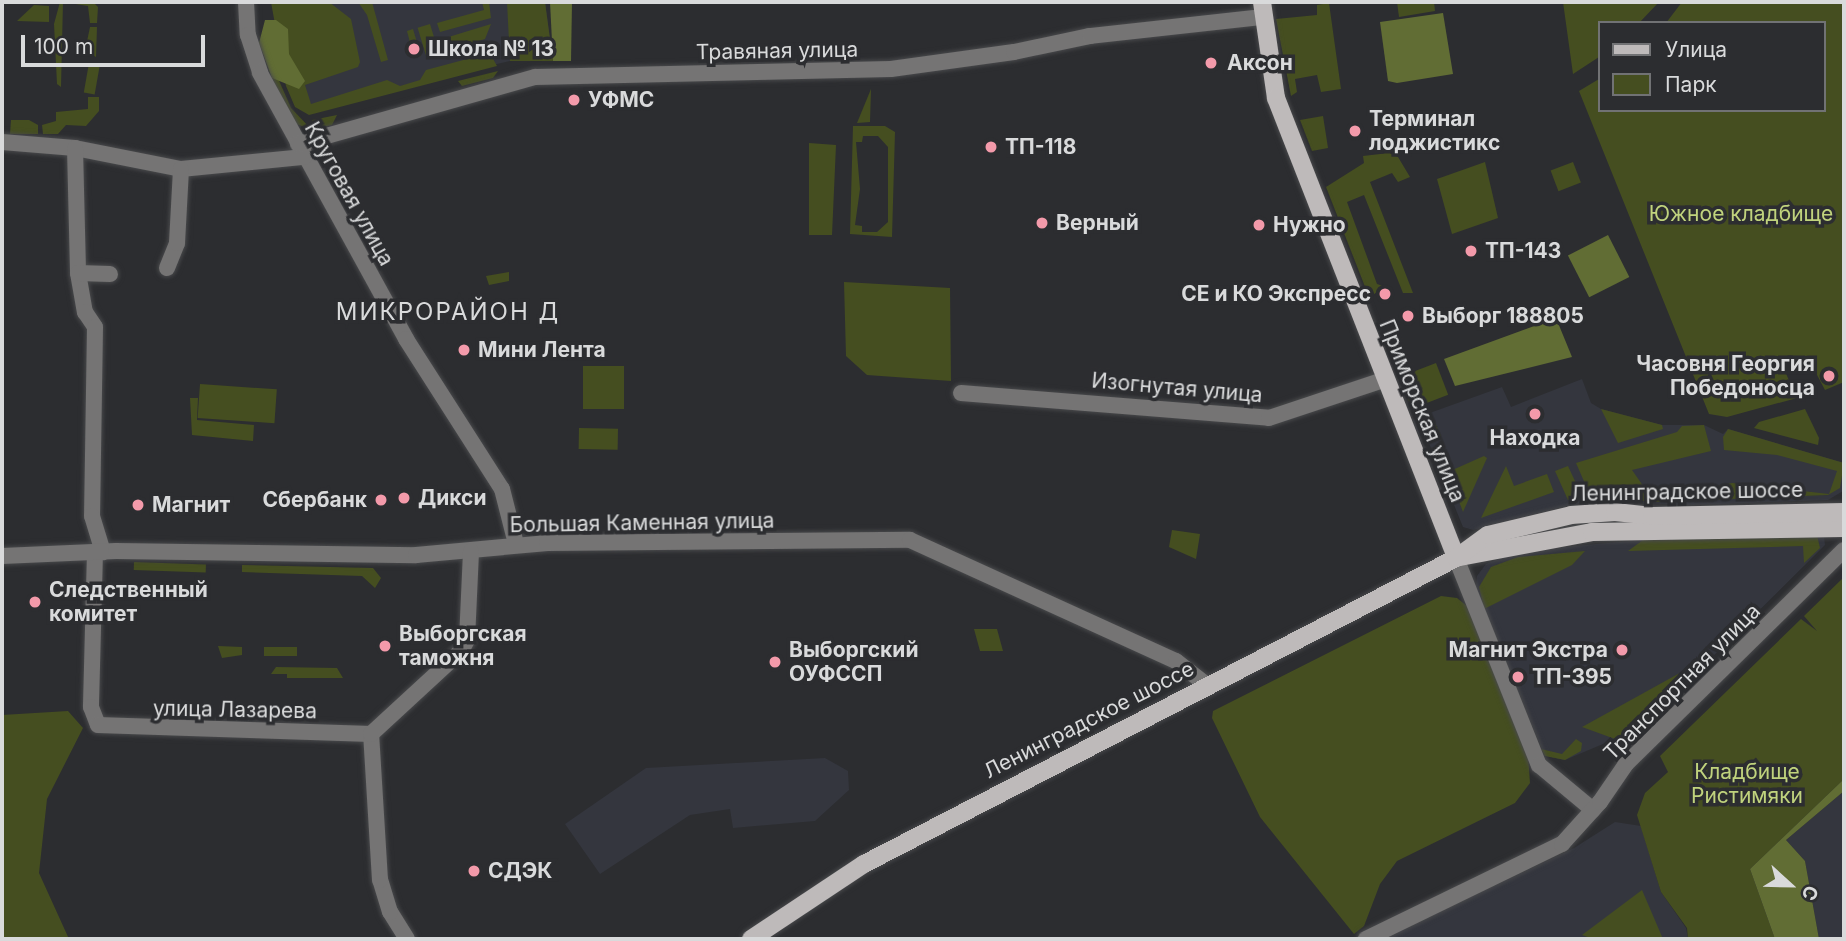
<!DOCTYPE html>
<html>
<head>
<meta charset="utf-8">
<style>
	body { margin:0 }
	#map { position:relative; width:1846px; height:941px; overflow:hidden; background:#2c2d30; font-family:Inter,sans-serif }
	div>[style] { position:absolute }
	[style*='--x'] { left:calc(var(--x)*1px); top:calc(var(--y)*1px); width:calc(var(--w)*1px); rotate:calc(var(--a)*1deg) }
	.built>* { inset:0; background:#34363e }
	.green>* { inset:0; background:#454e20; transform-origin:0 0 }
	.forest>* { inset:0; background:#616d34; transform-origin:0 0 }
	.roads { filter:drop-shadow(0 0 2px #48494b) drop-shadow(0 0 2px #48494b) }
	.minor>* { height:16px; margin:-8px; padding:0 8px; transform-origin:8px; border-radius:8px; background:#757474 }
	.major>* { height:18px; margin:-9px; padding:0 9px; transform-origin:9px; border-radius:9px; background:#bebaba }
	.dots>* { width:19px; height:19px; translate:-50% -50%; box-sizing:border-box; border:4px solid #2c2d30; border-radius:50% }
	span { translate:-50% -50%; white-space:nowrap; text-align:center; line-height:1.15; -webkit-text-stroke:7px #2c2d30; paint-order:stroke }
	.poi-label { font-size:21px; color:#d9dadb; font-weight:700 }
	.left { translate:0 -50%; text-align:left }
	.right { translate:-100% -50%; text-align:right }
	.street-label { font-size:21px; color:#d9dadb }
	.park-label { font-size:21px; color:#c0d37d }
	.quarter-label { font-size:24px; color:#d9dadb; letter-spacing:2px }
	.frame { position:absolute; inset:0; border:4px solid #d9dadb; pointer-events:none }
	.legend { position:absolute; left:1598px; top:21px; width:228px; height:91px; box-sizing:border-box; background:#2c2d30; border:2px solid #717274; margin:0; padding:9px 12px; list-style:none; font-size:21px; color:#d9dadb }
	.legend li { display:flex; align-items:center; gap:14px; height:35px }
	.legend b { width:35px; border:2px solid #717274 }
	.north { position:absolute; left:1755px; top:850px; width:70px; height:70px; -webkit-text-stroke:5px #2c2d30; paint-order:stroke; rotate:112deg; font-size:19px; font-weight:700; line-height:28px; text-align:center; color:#d9dadb }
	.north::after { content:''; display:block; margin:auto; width:24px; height:32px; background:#d9dadb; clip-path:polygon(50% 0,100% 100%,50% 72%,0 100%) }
	.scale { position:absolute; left:21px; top:35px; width:184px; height:32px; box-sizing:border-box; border:4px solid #d9dadb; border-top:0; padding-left:9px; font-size:21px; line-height:24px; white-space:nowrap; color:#d9dadb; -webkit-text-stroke:5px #2c2d30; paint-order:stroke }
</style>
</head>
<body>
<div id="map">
	<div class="built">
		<i style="clip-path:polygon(271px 2px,545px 2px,553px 61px,510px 61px,305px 108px)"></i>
		<i style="clip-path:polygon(1582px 379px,1591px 403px,1601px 409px,1662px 425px,1704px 425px,1723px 434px,1728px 429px,1844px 463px,1843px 491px,1828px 500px,1694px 505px,1587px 501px,1473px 530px,1463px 527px,1428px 441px,1416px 431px,1413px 419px,1502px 387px,1511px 407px)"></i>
		<i style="clip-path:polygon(1642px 535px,1824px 536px,1825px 545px,1641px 728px,1565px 760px,1545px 756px,1475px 594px,1477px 576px,1486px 564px,1518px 551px,1630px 541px)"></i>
		<i style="clip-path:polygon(825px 758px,848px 771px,849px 790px,815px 821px,733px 828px,730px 809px,690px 815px,600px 874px,565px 824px,646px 768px)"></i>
		<i style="clip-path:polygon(1844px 791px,1844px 939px,1819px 939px,1805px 861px,1786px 840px)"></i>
		<i style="clip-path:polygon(1615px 822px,1641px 826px,1661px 892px,1686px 928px,1688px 939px,1382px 939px,1574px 848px)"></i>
	</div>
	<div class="green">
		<i style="clip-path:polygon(60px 2px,93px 2px,98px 7px,97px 23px,90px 23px,88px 6px,63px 2px,61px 87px,57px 84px,54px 24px)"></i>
		<i style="clip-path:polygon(271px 2px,329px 2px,351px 19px,360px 62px,358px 67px,305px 85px,311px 104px,387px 80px,400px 86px,420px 80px,426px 70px,482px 55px,492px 57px,497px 66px,309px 115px,295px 107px,286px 86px)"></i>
		<i style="clip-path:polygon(358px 2px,372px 2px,388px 60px,381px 62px,367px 15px)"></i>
		<i style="clip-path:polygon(482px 2px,489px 2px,491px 18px,440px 32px,437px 23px,484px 10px)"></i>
		<i style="clip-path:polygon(507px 2px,545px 2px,553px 61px,510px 61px)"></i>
		<i style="clip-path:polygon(1397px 2px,1434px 2px,1435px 11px,1399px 17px)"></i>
		<i style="clip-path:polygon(1563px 2px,1659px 2px,1639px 23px,1599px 23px,1599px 57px,1573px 74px)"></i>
		<i style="clip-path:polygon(1682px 2px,1844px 2px,1844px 382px,1825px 390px,1807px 356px,1783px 367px,1797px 398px,1727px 417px,1709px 414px,1579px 91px,1599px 79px,1599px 110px,1823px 110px,1823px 23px,1666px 23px)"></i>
		<i style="clip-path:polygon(1329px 3px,1341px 89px,1321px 92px,1317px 75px,1295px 79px,1297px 92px,1291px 96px,1276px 19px,1317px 15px,1317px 5px)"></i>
		<i style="clip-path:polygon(34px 5px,49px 6px,49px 22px,17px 21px)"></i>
		<i style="left:430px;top:24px;width:30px;height:13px;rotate:73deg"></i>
		<i style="clip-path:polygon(491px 24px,485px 39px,446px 51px,442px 39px)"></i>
		<i style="clip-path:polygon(90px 27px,97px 27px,96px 57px,85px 51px)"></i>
		<i style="clip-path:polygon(413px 29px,421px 56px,414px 58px,407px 31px)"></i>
		<i style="clip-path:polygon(259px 35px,291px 108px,311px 129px,296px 124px,272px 78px)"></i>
		<i style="left:89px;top:63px;width:11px;height:30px;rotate:10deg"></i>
		<i style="clip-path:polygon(498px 71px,493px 78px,462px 86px,458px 81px)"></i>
		<i style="clip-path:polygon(871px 89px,870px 122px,857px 123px)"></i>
		<i style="clip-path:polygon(88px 97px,99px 97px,99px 111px,86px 126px,66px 125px,58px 134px,43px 134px,42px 125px,56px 121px,56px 112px,88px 109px)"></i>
		<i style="clip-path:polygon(337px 115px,332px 125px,315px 129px,312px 120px)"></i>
		<i style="clip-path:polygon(1323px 116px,1328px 148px,1312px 151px,1300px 120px)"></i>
		<i style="clip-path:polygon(11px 120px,29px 120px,38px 125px,38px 134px,10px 134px)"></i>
		<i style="clip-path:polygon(evenodd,853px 126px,885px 126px,895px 132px,892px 237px,850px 234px,853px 126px,863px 136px,878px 136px,888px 147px,888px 222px,877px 232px,862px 232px,862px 226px,855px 225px,860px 189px,856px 142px,862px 142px,863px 136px)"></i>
		<i style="clip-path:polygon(809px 143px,836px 145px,832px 235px,809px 235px)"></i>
		<i style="clip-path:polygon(1389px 153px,1398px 157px,1410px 177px,1398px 182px,1392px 173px,1370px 182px,1413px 293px,1403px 293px,1364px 195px,1347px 202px,1377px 284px,1386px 287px,1369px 297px,1326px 187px,1364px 163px,1363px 156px)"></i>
		<i style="clip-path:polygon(1485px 162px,1498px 218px,1452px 234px,1437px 179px)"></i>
		<i style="left:1573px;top:162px;width:22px;height:24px;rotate:69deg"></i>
		<i style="clip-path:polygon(509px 272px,509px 281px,489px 285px,486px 276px)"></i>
		<i style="clip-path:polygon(844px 282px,950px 288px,951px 381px,867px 375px,846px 356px)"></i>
		<i style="left:1436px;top:363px;width:34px;height:39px;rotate:69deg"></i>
		<i style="left:624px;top:366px;width:43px;height:41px;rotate:90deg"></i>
		<i style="left:200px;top:384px;width:77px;height:34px;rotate:4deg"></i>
		<i style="clip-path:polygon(190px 398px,198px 398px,197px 420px,254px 425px,253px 441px,192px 435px)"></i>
		<i style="clip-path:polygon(1601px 409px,1662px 425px,1663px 429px,1618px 443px)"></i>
		<i style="clip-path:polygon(1805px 409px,1819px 438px,1818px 445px,1754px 428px,1759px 422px)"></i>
		<i style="clip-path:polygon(1430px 412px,1441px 436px,1434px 439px,1416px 416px)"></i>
		<i style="clip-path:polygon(1704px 425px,1711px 451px,1632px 470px,1653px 500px,1732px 483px,1829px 494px,1837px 471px,1777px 455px,1724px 450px,1723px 437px,1728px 429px,1844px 463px,1840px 488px,1828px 495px,1652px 502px,1590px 495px,1576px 463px,1677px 432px,1682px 426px)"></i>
		<i style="left:579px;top:428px;width:39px;height:21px;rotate:1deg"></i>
		<i style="clip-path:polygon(1484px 456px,1487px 458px,1463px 512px,1448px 472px)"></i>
		<i style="clip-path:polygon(1506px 466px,1514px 486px,1547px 474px,1554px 492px,1481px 518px)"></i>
		<i style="clip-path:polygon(1568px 466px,1581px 494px,1581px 497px,1568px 500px,1555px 471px)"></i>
		<i style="clip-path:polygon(1172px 530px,1200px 534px,1196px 559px,1169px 547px)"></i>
		<i style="clip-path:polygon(1817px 535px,1820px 548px,1804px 563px,1803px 546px,1628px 551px,1643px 540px)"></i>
		<i style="clip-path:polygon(1585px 551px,1572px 565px,1484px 609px,1479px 587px,1491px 567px,1518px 557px)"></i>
		<i style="left:134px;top:562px;width:72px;height:8px;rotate:2deg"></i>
		<i style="clip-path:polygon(242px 565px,373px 568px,381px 578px,375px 588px,362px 576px,242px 572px)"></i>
		<i style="clip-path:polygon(1844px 577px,1844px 779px,1750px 869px,1775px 939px,1688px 939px,1687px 928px,1661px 892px,1637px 815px,1645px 793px,1668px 772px,1660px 756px,1801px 619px,1817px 631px,1804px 616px)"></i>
		<i style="clip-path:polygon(1441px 596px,1457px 598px,1467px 606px,1528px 754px,1530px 783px,1515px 803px,1397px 861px,1380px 884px,1364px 926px,1354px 934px,1260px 817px,1212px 718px,1213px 711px)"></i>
		<i style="clip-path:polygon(974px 629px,997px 629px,1003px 651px,980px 651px)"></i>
		<i style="clip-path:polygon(218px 646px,242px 647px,242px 655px,222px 658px)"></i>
		<i style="left:264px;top:647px;width:33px;height:9px"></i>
		<i style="clip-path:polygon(1707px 658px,1710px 661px,1641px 728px,1615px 739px,1582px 727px)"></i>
		<i style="clip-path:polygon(276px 667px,337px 668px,343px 678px,287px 678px,287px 674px,271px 674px)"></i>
		<i style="clip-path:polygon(68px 711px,83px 728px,47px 799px,39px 873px,69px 939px,2px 939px,2px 715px)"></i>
		<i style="clip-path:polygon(1576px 739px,1582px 743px,1581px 751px,1565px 760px,1545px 756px,1541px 749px,1562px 754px)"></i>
		<i style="clip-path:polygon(1642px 890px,1663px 939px,1593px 939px,1582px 935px)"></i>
	</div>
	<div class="forest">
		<i style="clip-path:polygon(550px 2px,572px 2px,571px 61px,553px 61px)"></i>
		<i style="clip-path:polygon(1443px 13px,1453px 74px,1397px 83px,1388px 81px,1380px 22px)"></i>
		<i style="clip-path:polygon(265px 20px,276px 20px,288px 29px,289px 54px,305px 81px,299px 89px,272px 78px,259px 43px)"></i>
		<i style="left:1608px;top:235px;width:47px;height:45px;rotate:63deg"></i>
		<i style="clip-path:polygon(1556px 318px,1572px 357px,1455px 386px,1444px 359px)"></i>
		<i style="clip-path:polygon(1844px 779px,1844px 791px,1786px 840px,1805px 861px,1819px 939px,1775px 939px,1750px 869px)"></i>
	</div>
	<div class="roads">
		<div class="minor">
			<i style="--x:246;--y:2;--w:33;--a:87"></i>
			<i style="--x:248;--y:35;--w:40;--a:72"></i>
			<i style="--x:260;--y:73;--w:303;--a:61.2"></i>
			<i style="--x:406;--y:339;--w:178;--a:57.4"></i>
			<i style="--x:502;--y:489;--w:57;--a:75.7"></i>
			<i style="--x:2;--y:142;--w:73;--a:4.7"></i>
			<i style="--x:75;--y:148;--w:108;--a:11.2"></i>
			<i style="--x:181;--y:169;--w:124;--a:-5.6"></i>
			<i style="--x:298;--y:144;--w:246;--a:-15.8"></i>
			<i style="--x:535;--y:77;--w:356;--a:-1.3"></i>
			<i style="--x:891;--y:69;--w:124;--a:-7.9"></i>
			<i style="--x:1014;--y:52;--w:78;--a:-11.9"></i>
			<i style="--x:1090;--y:36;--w:173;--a:-6.3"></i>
			<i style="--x:75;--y:148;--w:125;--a:88.6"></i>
			<i style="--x:78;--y:273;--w:40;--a:80"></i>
			<i style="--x:85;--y:312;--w:18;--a:56"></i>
			<i style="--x:95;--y:327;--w:189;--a:90.9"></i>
			<i style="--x:92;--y:516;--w:38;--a:73"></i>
			<i style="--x:167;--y:268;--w:27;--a:-68"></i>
			<i style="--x:177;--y:243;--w:74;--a:-86.9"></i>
			<i style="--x:78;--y:273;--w:32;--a:2"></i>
			<i style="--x:961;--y:393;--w:309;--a:4.6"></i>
			<i style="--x:1269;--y:418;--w:120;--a:-18.4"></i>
			<i style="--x:95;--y:552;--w:155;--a:91.5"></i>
			<i style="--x:91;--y:707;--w:19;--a:69"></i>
			<i style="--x:98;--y:725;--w:273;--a:1.9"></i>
			<i style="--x:2;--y:556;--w:114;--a:-2.5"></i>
			<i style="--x:116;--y:551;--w:300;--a:0.8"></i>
			<i style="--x:416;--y:555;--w:132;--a:-5.2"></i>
			<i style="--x:547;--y:543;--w:363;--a:-0.5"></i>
			<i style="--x:910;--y:540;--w:292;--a:24.5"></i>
			<i style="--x:1176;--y:661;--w:39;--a:38"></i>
			<i style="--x:1456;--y:558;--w:223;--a:68.2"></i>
			<i style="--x:1539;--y:765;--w:70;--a:39.8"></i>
			<i style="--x:407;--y:939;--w:32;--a:-122"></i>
			<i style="--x:390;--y:912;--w:34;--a:-107"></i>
			<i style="--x:380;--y:880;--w:146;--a:-93.5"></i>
			<i style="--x:371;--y:734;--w:122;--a:-42.7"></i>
			<i style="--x:461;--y:651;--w:13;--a:-61"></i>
			<i style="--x:467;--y:640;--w:89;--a:-87.4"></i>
			<i style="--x:1366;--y:939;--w:218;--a:-25.9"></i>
			<i style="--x:1562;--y:844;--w:57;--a:-47.9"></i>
			<i style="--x:1600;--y:802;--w:46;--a:-55.6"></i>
			<i style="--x:1626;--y:764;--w:305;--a:-44.5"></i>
		</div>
		<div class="major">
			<i style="--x:1262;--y:2;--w:97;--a:81.7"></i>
			<i style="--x:1276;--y:98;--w:494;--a:68.6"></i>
			<i style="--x:1460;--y:557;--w:134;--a:-10.7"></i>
			<i style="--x:1592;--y:532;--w:252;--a:-0.9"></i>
			<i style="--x:751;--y:939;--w:136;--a:-33.6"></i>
			<i style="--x:864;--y:864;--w:666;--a:-27.33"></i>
			<i style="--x:1456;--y:558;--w:39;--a:-36"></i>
			<i style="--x:1488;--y:535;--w:85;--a:-13.5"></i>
			<i style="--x:1571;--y:515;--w:44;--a:-3.9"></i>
			<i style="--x:1615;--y:512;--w:37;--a:6"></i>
			<i style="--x:1652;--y:516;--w:192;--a:-1.2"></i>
		</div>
	</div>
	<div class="dots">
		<i style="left:414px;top:49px;background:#f39aaa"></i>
		<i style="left:1211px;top:63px;background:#f39aaa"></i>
		<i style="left:574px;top:100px;background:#f39aaa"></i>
		<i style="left:1355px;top:131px;background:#f39aaa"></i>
		<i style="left:991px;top:147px;background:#f39aaa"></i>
		<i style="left:1042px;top:223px;background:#f39aaa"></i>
		<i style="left:1259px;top:225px;background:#f39aaa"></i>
		<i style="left:1471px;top:251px;background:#f39aaa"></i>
		<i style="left:1385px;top:294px;background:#f39aaa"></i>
		<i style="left:1408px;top:316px;background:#f39aaa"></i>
		<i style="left:464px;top:350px;background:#f39aaa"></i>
		<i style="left:1829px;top:376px;background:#f39aaa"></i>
		<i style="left:1535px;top:414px;background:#f39aaa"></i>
		<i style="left:404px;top:498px;background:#f39aaa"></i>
		<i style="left:381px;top:500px;background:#f39aaa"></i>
		<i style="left:138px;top:505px;background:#f39aaa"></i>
		<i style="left:35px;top:602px;background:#f39aaa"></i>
		<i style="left:385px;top:646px;background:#f39aaa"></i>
		<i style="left:1622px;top:650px;background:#f39aaa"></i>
		<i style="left:775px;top:662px;background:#f39aaa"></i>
		<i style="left:1518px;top:677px;background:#f39aaa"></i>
		<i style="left:474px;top:871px;background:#f39aaa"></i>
	</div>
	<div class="poi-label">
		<span class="left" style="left:428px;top:49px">Школа № 13</span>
		<span class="left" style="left:1227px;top:63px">Аксон</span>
		<span class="left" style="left:588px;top:100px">УФМС</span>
		<span class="left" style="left:1369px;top:131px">Терминал<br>лоджистикс</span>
		<span class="left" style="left:1005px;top:147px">ТП-118</span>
		<span class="left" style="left:1056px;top:223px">Верный</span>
		<span class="left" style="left:1273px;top:225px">Нужно</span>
		<span class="left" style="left:1485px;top:251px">ТП-143</span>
		<span class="right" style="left:1371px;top:294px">CE и КО Экспресс</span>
		<span class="left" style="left:1422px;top:316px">Выборг 188805</span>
		<span class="left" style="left:478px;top:350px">Мини Лента</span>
		<span class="right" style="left:1815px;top:376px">Часовня Георгия<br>Победоносца</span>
		<span style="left:1535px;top:438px">Находка</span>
		<span class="left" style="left:418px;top:498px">Дикси</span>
		<span class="right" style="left:367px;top:500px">Сбербанк</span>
		<span class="left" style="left:152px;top:505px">Магнит</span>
		<span class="left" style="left:49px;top:602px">Следственный<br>комитет</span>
		<span class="left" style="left:399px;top:646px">Выборгская<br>таможня</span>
		<span class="left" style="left:789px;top:662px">Выборгский<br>ОУФССП</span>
		<span class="right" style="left:1608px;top:650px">Магнит Экстра</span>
		<span class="left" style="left:1532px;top:677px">ТП-395</span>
		<span class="left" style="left:488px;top:871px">СДЭК</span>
	</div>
	<div class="street-label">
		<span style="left:777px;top:51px;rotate:-1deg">Травяная улица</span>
		<span style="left:349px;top:194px;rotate:61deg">Круговая улица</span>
		<span style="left:1177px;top:388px;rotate:5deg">Изогнутая улица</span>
		<span style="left:1422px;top:411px;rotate:68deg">Приморская улица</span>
		<span style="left:1687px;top:492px;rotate:-1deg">Ленинградское шоссе</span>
		<span style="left:642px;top:523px;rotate:-1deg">Большая Каменная улица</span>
		<span style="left:1682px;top:682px;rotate:-45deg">Транспортная улица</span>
		<span style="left:235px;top:710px;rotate:1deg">улица Лазарева</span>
		<span style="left:1089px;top:720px;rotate:-27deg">Ленинградское шоссе</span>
	</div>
	<div class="park-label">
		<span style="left:1741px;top:214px">Южное кладбище</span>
		<span style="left:1747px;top:784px">Кладбище<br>Ристимяки</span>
	</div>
	<div class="quarter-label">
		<span style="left:448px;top:312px">МИКРОРАЙОН Д</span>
	</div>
	<div class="frame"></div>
	<ul class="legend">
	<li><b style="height:9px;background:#bebaba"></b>Улица</li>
	<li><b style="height:19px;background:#454e20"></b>Парк</li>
	</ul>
	<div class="north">С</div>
	<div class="scale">100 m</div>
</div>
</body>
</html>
